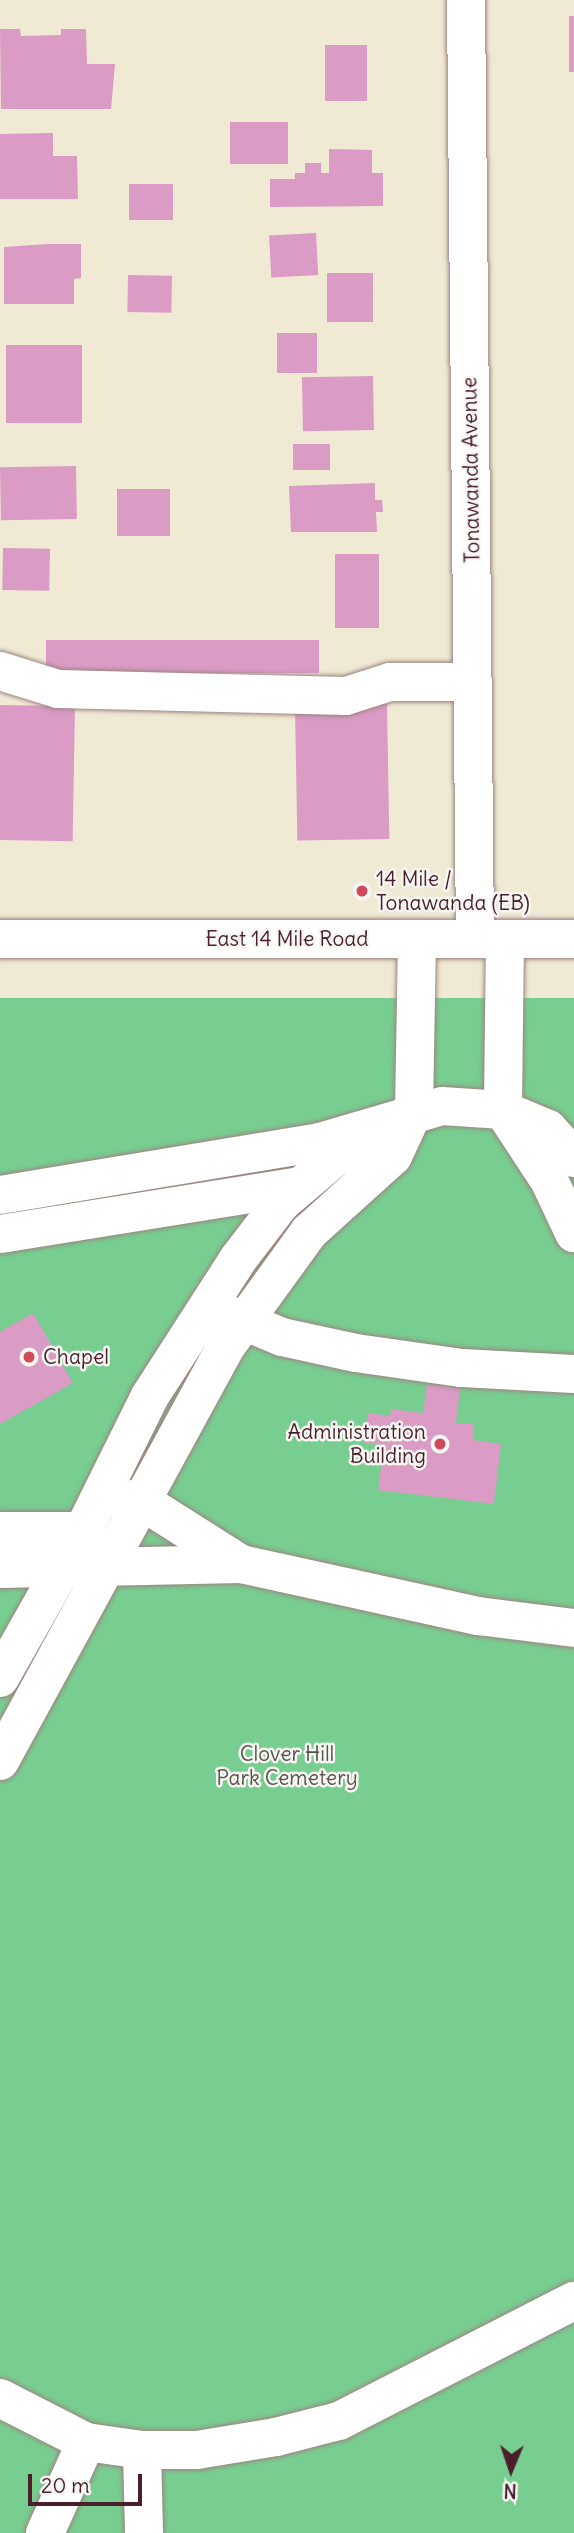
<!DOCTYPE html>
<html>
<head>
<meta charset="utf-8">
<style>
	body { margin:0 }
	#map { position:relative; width:574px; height:2533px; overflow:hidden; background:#f0e9d4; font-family:Delius,sans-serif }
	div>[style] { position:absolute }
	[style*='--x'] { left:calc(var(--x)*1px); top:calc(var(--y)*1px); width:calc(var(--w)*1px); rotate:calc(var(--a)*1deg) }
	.green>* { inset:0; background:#78cd91; transform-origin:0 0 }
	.building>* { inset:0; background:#da9bc5; transform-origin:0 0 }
	.roads { filter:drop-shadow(0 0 2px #9d8480) drop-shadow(0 0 2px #9d8480) }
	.minor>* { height:38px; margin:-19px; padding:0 19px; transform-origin:19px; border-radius:19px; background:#fff }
	.major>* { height:38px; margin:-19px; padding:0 19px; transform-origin:19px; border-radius:19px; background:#fff }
	.dots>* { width:19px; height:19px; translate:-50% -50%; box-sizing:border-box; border:4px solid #f6f6f2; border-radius:50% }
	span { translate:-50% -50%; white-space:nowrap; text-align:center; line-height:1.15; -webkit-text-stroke:5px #f6f6f2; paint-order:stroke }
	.street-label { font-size:21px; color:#4a1f2b }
	.poi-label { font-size:21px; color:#4a1f2b }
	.left { translate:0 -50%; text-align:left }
	.right { translate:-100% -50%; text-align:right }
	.park-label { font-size:21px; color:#58534a }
	.north { position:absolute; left:476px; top:2435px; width:70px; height:70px; -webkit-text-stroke:5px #f6f6f2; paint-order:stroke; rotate:182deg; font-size:19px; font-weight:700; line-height:28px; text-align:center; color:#4a1f2b }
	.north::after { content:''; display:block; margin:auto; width:24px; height:32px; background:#4a1f2b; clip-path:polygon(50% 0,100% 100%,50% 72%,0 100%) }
	.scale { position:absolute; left:28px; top:2474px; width:114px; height:32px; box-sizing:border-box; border:4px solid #4a1f2b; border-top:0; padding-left:9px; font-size:21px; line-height:24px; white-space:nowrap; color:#4a1f2b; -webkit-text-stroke:5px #f6f6f2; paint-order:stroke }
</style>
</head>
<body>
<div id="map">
	<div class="green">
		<i style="left:574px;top:998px;width:1535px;height:574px;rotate:90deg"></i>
	</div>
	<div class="building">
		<i style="left:569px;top:16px;width:5px;height:56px"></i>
		<i style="clip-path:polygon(0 29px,20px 29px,21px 36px,61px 35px,61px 29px,86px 29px,87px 64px,115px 64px,111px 109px,1px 109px)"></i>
		<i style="left:325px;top:45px;width:42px;height:56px"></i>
		<i style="left:288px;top:122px;width:42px;height:58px;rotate:90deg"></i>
		<i style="clip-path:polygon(53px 133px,53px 156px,77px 156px,78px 199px,0 199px,0 134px)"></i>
		<i style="clip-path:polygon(329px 149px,372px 150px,372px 173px,383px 173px,383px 206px,270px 207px,270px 179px,295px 179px,295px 173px,305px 173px,305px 163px,321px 163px,321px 173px,329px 173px)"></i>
		<i style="left:129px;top:184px;width:44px;height:36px"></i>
		<i style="left:316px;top:233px;width:42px;height:47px;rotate:87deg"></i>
		<i style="clip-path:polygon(48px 244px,81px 244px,81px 278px,74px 279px,74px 304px,4px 304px,4px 247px)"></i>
		<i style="left:373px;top:273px;width:49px;height:46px;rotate:90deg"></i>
		<i style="left:128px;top:275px;width:44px;height:37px;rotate:1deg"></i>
		<i style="left:277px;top:333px;width:40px;height:40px"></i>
		<i style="left:6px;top:345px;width:76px;height:78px"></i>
		<i style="left:373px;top:376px;width:54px;height:71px;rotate:89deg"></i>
		<i style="left:293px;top:444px;width:37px;height:26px"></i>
		<i style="left:76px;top:466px;width:53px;height:76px;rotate:89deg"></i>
		<i style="clip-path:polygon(375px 483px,375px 500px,382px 500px,383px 512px,376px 512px,377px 532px,291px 532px,289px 486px)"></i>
		<i style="left:117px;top:489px;width:53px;height:47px"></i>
		<i style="left:3px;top:548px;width:47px;height:42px;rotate:1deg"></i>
		<i style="left:335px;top:554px;width:44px;height:74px"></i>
		<i style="left:319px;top:640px;width:33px;height:273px;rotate:90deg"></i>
		<i style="left:387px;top:704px;width:135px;height:92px;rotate:89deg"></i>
		<i style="left:0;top:705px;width:75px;height:135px;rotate:1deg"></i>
		<i style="clip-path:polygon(33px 1313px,73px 1383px,0 1424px,0 1332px)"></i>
		<i style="clip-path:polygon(427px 1384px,460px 1388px,456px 1423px,474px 1424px,473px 1440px,501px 1444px,494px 1504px,378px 1490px,384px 1445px,364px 1443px,368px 1413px,390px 1416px,391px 1409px,423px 1413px)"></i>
	</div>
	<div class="roads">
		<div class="minor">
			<i style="--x:466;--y:0;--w:939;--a:89.45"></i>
			<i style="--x:0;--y:671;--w:61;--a:17.2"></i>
			<i style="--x:58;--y:689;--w:288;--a:1.4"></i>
			<i style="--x:346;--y:696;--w:46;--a:-17.7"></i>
			<i style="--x:390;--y:682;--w:83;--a:0"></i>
			<i style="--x:505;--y:939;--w:171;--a:90.7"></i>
			<i style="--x:503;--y:1110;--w:84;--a:56.7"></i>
			<i style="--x:549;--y:1180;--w:59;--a:64.7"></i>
			<i style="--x:0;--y:1195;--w:324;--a:-9.4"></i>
			<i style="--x:320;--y:1142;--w:127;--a:-16.4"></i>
			<i style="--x:442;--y:1106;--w:61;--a:3.8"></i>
			<i style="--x:503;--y:1110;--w:49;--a:22.9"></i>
			<i style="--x:548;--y:1129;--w:39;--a:48"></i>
			<i style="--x:0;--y:1234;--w:304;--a:-9.1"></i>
			<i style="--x:220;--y:1311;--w:67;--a:22.8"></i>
			<i style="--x:282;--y:1337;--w:76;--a:12.2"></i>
			<i style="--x:356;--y:1353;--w:107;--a:8.1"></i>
			<i style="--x:462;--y:1368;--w:112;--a:3.1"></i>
			<i style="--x:115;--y:1498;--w:25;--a:5"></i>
			<i style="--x:140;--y:1500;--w:120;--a:32.4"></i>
			<i style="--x:0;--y:1531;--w:83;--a:0"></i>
			<i style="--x:0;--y:1569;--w:241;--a:-1.2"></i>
			<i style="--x:241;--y:1564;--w:243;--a:12.4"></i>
			<i style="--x:478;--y:1616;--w:97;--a:7.1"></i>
			<i style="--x:0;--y:1678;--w:169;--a:-60.5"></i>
			<i style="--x:83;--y:1531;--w:151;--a:-63.6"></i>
			<i style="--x:150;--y:1396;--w:164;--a:-57.2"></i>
			<i style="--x:239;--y:1258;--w:69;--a:-52.6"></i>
			<i style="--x:281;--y:1203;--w:70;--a:-40.3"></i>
			<i style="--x:334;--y:1158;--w:93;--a:-30.4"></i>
			<i style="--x:0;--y:1761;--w:470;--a:-61.4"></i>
			<i style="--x:225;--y:1348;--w:143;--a:-54.1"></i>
			<i style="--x:309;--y:1232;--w:113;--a:-42.1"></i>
			<i style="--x:393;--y:1156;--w:50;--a:-65"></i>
			<i style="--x:414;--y:1111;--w:172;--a:-89"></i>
			<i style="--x:0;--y:2398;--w:97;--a:27.1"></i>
			<i style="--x:86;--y:2442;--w:57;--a:8.1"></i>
			<i style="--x:142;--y:2450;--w:55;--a:0"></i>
			<i style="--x:197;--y:2450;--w:80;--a:-9.3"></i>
			<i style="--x:276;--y:2437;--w:65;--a:-14.3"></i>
			<i style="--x:339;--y:2421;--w:264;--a:-27.1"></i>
			<i style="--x:142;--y:2450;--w:83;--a:88.6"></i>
			<i style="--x:45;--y:2533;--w:100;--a:-65.7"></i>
		</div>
		<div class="major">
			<i style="--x:0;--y:939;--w:574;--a:0"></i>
		</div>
	</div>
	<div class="dots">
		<i style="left:362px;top:891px;background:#d1495b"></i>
		<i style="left:29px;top:1357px;background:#d1495b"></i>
		<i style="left:440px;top:1444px;background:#d1495b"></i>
	</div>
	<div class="street-label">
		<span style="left:471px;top:470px;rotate:-91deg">Tonawanda Avenue</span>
		<span style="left:287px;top:939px">East 14 Mile Road</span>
	</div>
	<div class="poi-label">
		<span class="left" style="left:376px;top:891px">14 Mile /<br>Tonawanda (EB)</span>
		<span class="left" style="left:43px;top:1357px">Chapel</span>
		<span class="right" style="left:426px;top:1444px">Administration<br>Building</span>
	</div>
	<div class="park-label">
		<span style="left:287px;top:1766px">Clover Hill<br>Park Cemetery</span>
	</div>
	<div class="north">N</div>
	<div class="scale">20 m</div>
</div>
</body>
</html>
